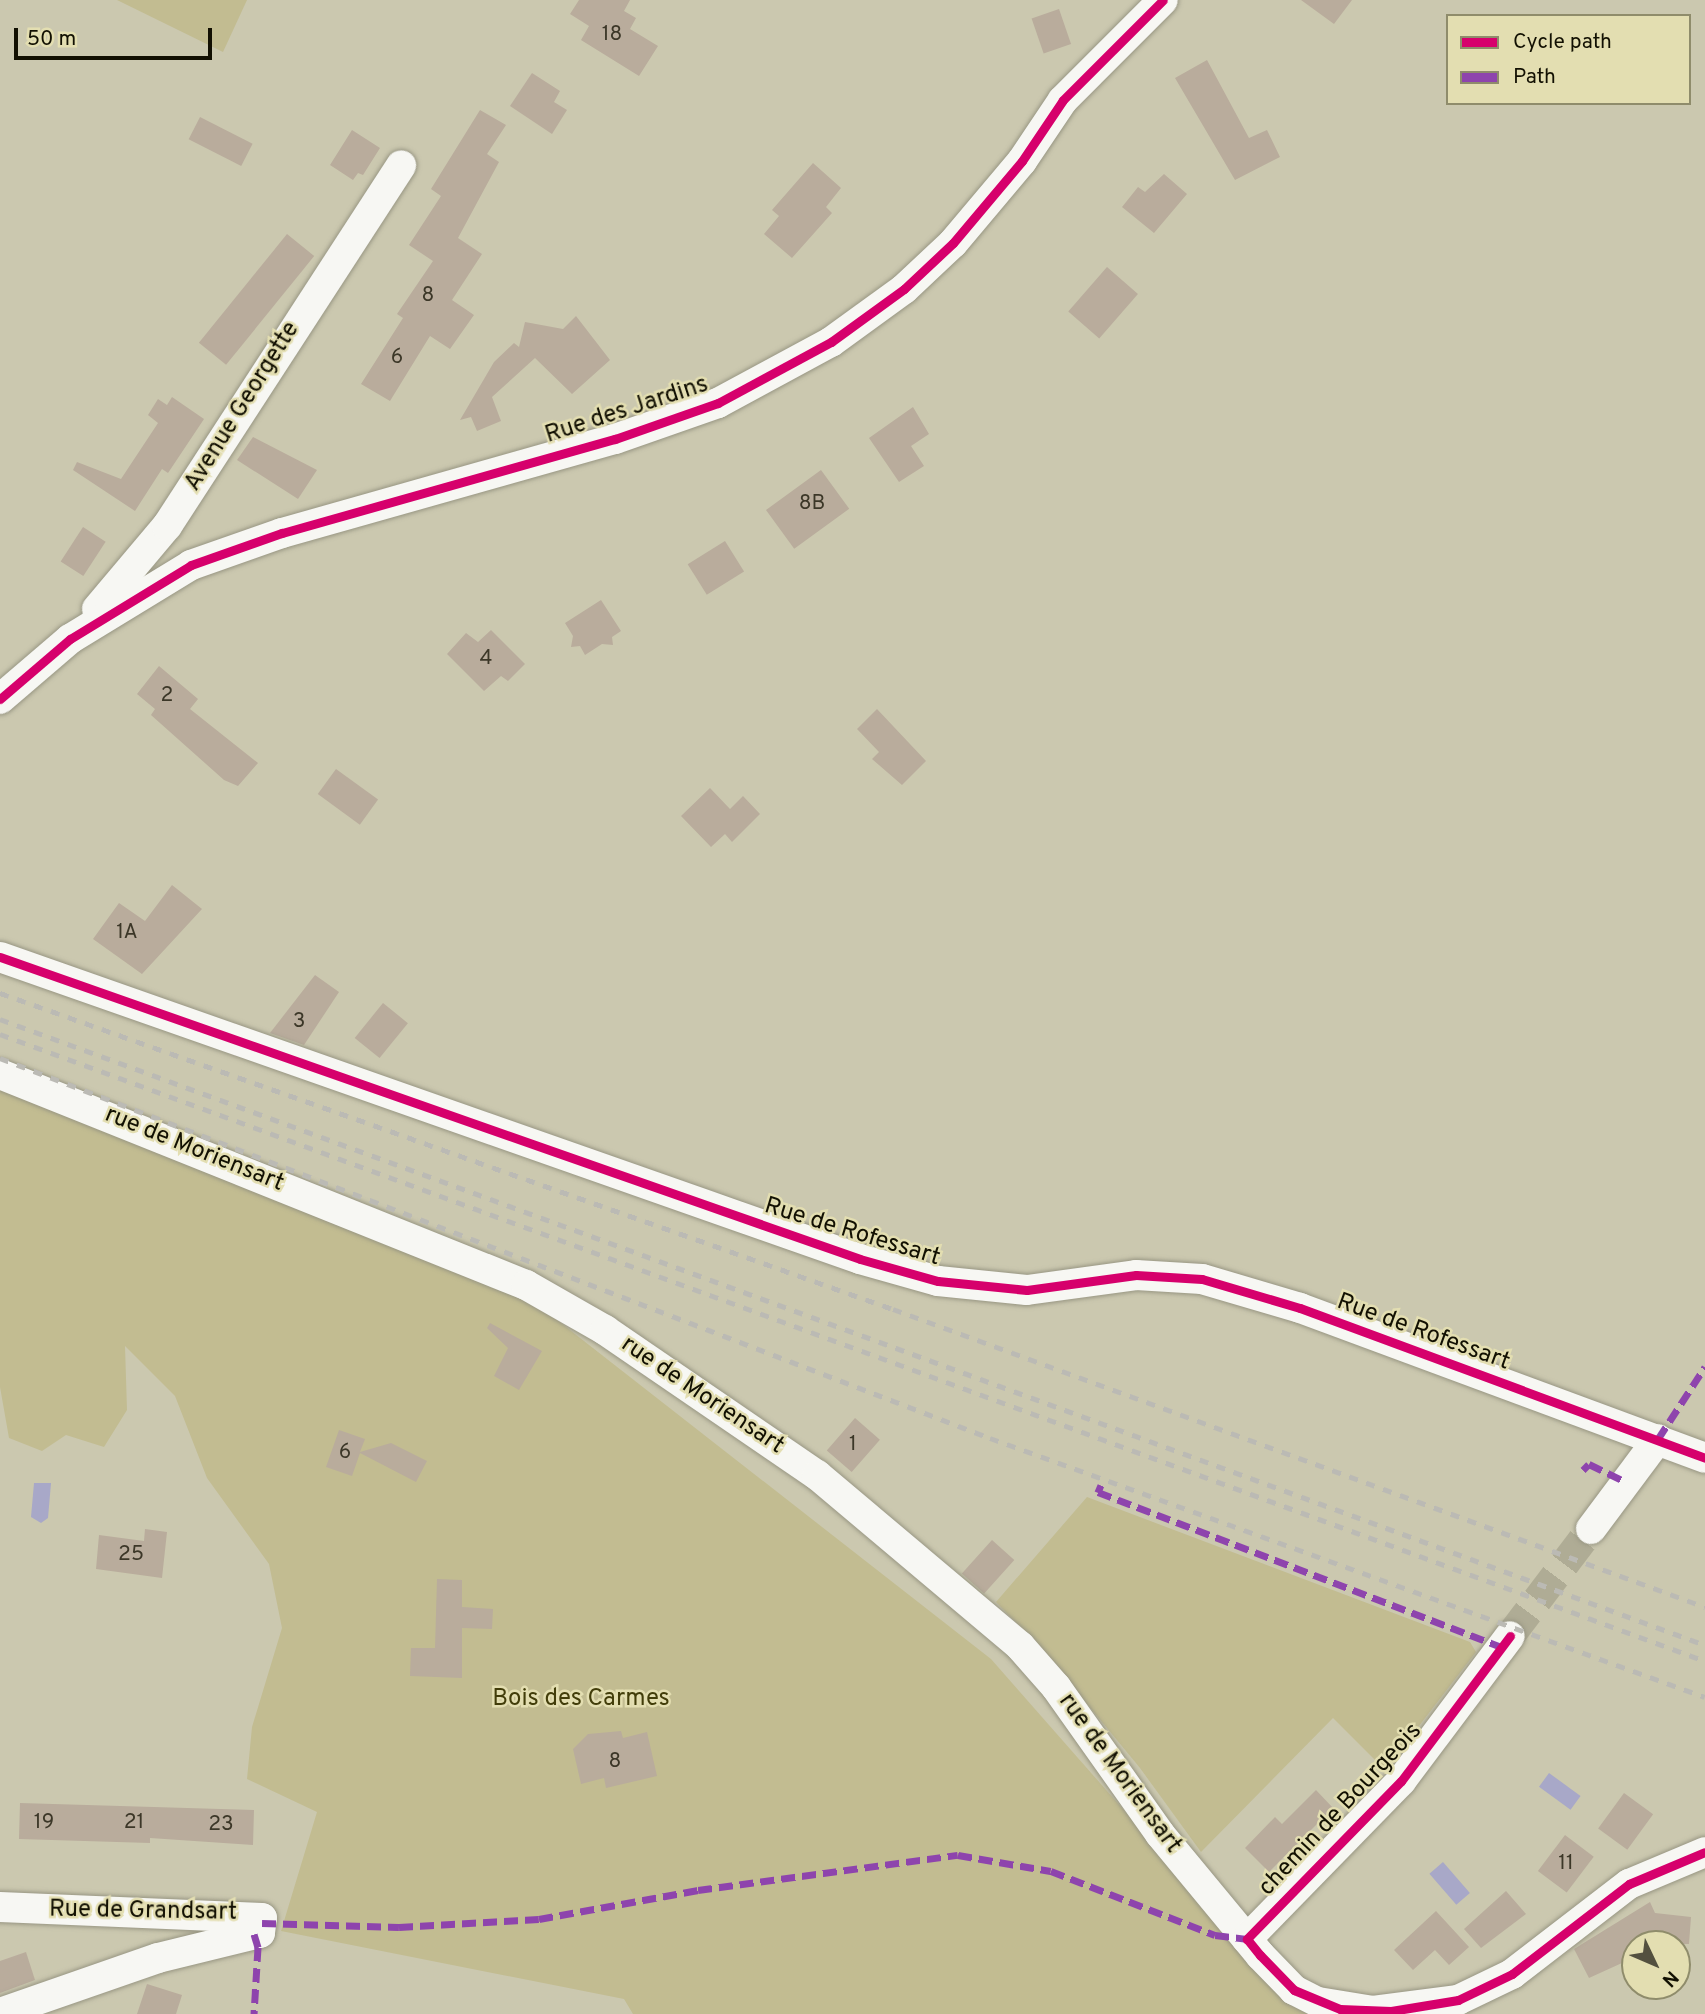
<!DOCTYPE html>
<html>
<head>
<meta charset="utf-8">
<style>
	body { margin:0 }
	#map { position:relative; width:1705px; height:2014px; overflow:hidden; background:#cbc8af; font-family:Overpass,sans-serif }
	div>[style] { position:absolute }
	[style*='--x'] { left:calc(var(--x)*1px); top:calc(var(--y)*1px); width:calc(var(--w)*1px); rotate:calc(var(--a)*1deg) }
	.green>* { inset:0; background:#c2bc91 }
	.water>* { inset:0; background:#a8a8c8; transform-origin:0 0 }
	.building>* { inset:0; background:#b9ac9c; transform-origin:0 0 }
	.minor-tunnel>* { height:30px; margin-top:-15px; transform-origin:0; background:repeating-linear-gradient(90deg,#afac95 0 30px,transparent 0 45px) }
	.roads { filter:drop-shadow(0 0 2px #989683) drop-shadow(0 0 2px #989683) }
	.minor>* { height:30px; margin:-15px; padding:0 15px; transform-origin:15px; border-radius:15px; background:#f7f7f3 }
	.rail>* { height:5px; margin-top:-2.5px; transform-origin:0; background:repeating-linear-gradient(90deg,#bbbab4 0 9px,transparent 0 18px) }
	.quiet>* { height:7px; margin-top:-3.5px; transform-origin:0; background:repeating-linear-gradient(90deg,#8e44ad 0 14px,transparent 0 21px) }
	.cycleway>* { height:9px; margin:-4.5px; padding:0 4.5px; transform-origin:4.5px; border-radius:4.5px; background:#d6006c }
	span { translate:-50% -50%; white-space:nowrap; text-align:center; line-height:1.15; -webkit-text-stroke:5px #e3deb1; paint-order:stroke }
	.number-label { font-size:21px; color:#3c3728 }
	.number-label span { -webkit-text-stroke-width:0 }
	.street-label { font-size:24px; color:#121002 }
	.park-label { font-size:24px; color:#423d0a }
	.legend { position:absolute; left:1446px; top:14px; width:245px; height:91px; box-sizing:border-box; background:#e3deb1; border:2px solid #8f8c6b; margin:0; padding:9px 12px; list-style:none; font-size:21px; color:#121002 }
	.legend li { display:flex; align-items:center; gap:14px; height:35px }
	.legend b { width:35px; border:2px solid #8f8c6b }
	.north { position:absolute; left:1621px; top:1930px; width:70px; height:70px; box-sizing:border-box; background:#e3deb1; border:2px solid #8f8c6b; border-radius:50%; rotate:134deg; font-size:19px; font-weight:700; line-height:28px; text-align:center; color:#121002 }
	.north::after { content:''; display:block; margin:auto; width:24px; height:32px; background:#53503f; clip-path:polygon(50% 0,100% 100%,50% 72%,0 100%) }
	.scale { position:absolute; left:14px; top:28px; width:198px; height:32px; box-sizing:border-box; border:4px solid #121002; border-top:0; padding-left:9px; font-size:21px; line-height:24px; white-space:nowrap; color:#121002; -webkit-text-stroke:5px #e3deb1; paint-order:stroke }
</style>
</head>
<body>
<div id="map">
	<div class="green">
		<i style="clip-path:polygon(117px 0,247px 0,223px 52px)"></i>
		<i style="clip-path:polygon(0 1083px,511px 1284px,991px 1659px,1165px 1857px,1323px 2014px,633px 2014px,624px 1999px,281px 1931px,317px 1812px,247px 1779px,252px 1727px,282px 1628px,269px 1564px,207px 1478px,175px 1396px,125px 1346px,127px 1410px,104px 1447px,66px 1435px,42px 1451px,9px 1438px,0 1387px)"></i>
		<i style="clip-path:polygon(1087px 1497px,1470px 1642px,1476px 1652px,1385px 1770px,1333px 1718px,1201px 1852px,1140px 1768px,1041px 1648px,996px 1602px)"></i>
	</div>
	<div class="water">
		<i style="clip-path:polygon(34px 1483px,51px 1483px,48px 1518px,41px 1523px,31px 1517px)"></i>
		<i style="left:1549px;top:1773px;width:39px;height:17px;rotate:36deg"></i>
		<i style="left:1443px;top:1862px;width:41px;height:18px;rotate:49deg"></i>
	</div>
	<div class="building">
		<i style="clip-path:polygon(579px 0,630px 0,624px 11px,636px 18px,630px 29px,658px 46px,639px 76px,581px 40px,589px 26px,570px 14px)"></i>
		<i style="clip-path:polygon(1301px 0,1352px 0,1334px 24px)"></i>
		<i style="left:1059px;top:9px;width:37px;height:29px;rotate:71deg"></i>
		<i style="clip-path:polygon(1207px 60px,1249px 138px,1267px 130px,1280px 157px,1235px 180px,1175px 78px)"></i>
		<i style="clip-path:polygon(532px 73px,560px 91px,554px 102px,567px 110px,552px 134px,510px 106px)"></i>
		<i style="clip-path:polygon(480px 110px,506px 125px,487px 154px,499px 162px,458px 238px,482px 254px,452px 300px,474px 315px,450px 349px,430px 336px,390px 401px,361px 384px,403px 318px,397px 314px,433px 261px,409px 245px,441px 196px,431px 189px)"></i>
		<i style="left:200px;top:117px;width:59px;height:25px;rotate:27deg"></i>
		<i style="clip-path:polygon(352px 130px,380px 148px,363px 175px,358px 173px,353px 180px,330px 165px)"></i>
		<i style="clip-path:polygon(813px 163px,841px 188px,826px 207px,832px 213px,792px 258px,764px 234px,779px 216px,772px 210px)"></i>
		<i style="clip-path:polygon(1164px 174px,1187px 194px,1154px 233px,1122px 207px,1138px 187px,1145px 192px)"></i>
		<i style="left:287px;top:234px;width:35px;height:140px;rotate:39deg"></i>
		<i style="left:1107px;top:267px;width:41px;height:59px;rotate:41deg"></i>
		<i style="clip-path:polygon(576px 316px,610px 360px,572px 394px,535px 358px,492px 397px,501px 421px,477px 431px,471px 417px,460px 420px,494px 362px,514px 343px,519px 347px,525px 322px,563px 329px)"></i>
		<i style="clip-path:polygon(172px 397px,204px 419px,168px 473px,162px 469px,135px 511px,73px 470px,77px 462px,121px 479px,158px 423px,148px 415px,158px 399px,167px 405px)"></i>
		<i style="clip-path:polygon(913px 407px,929px 434px,911px 446px,924px 466px,899px 482px,869px 438px)"></i>
		<i style="clip-path:polygon(253px 437px,317px 470px,298px 499px,237px 460px)"></i>
		<i style="left:821px;top:470px;width:48px;height:68px;rotate:54deg"></i>
		<i style="left:83px;top:527px;width:27px;height:41px;rotate:33deg"></i>
		<i style="left:725px;top:541px;width:36px;height:44px;rotate:58deg"></i>
		<i style="clip-path:polygon(601px 600px,621px 631px,612px 637px,613px 645px,602px 644px,585px 655px,580px 646px,571px 647px,573px 636px,565px 623px)"></i>
		<i style="clip-path:polygon(491px 630px,525px 664px,508px 681px,501px 676px,484px 691px,447px 654px,466px 633px,478px 642px)"></i>
		<i style="clip-path:polygon(159px 666px,198px 699px,190px 709px,258px 763px,238px 786px,224px 780px,151px 715px,155px 709px,137px 694px)"></i>
		<i style="clip-path:polygon(877px 709px,926px 761px,902px 785px,872px 759px,879px 752px,857px 729px)"></i>
		<i style="left:336px;top:769px;width:52px;height:31px;rotate:36deg"></i>
		<i style="clip-path:polygon(710px 788px,730px 809px,743px 796px,760px 814px,732px 842px,725px 834px,711px 847px,681px 816px)"></i>
		<i style="clip-path:polygon(172px 885px,202px 909px,142px 974px,93px 939px,119px 903px,145px 921px)"></i>
		<i style="clip-path:polygon(315px 975px,339px 992px,304px 1045px,270px 1033px)"></i>
		<i style="left:383px;top:1003px;width:32px;height:45px;rotate:39deg"></i>
		<i style="clip-path:polygon(490px 1323px,542px 1351px,519px 1390px,494px 1376px,508px 1348px,487px 1328px)"></i>
		<i style="left:855px;top:1418px;width:33px;height:43px;rotate:41deg"></i>
		<i style="clip-path:polygon(339px 1430px,365px 1439px,360px 1452px,391px 1443px,427px 1461px,416px 1482px,360px 1453px,352px 1476px,326px 1467px)"></i>
		<i style="clip-path:polygon(145px 1529px,167px 1532px,162px 1578px,96px 1569px,99px 1535px,144px 1541px)"></i>
		<i style="left:992px;top:1540px;width:30px;height:45px;rotate:42deg"></i>
		<i style="clip-path:polygon(437px 1579px,462px 1580px,462px 1607px,493px 1609px,492px 1629px,462px 1628px,462px 1678px,410px 1676px,411px 1648px,435px 1648px)"></i>
		<i style="clip-path:polygon(621px 1731px,623px 1738px,647px 1732px,657px 1776px,606px 1788px,604px 1778px,581px 1784px,573px 1749px,588px 1734px)"></i>
		<i style="clip-path:polygon(1316px 1790px,1333px 1808px,1269px 1872px,1245px 1848px,1275px 1817px,1282px 1824px)"></i>
		<i style="left:1624px;top:1793px;width:36px;height:44px;rotate:36deg"></i>
		<i style="clip-path:polygon(20px 1803px,254px 1810px,253px 1845px,150px 1838px,150px 1843px,19px 1839px)"></i>
		<i style="left:1565px;top:1835px;width:36px;height:45px;rotate:37deg"></i>
		<i style="clip-path:polygon(1506px 1891px,1526px 1914px,1481px 1948px,1464px 1929px)"></i>
		<i style="clip-path:polygon(1650px 1902px,1655px 1913px,1691px 1917px,1689px 1944px,1628px 1944px,1633px 1958px,1589px 1978px,1574px 1949px)"></i>
		<i style="clip-path:polygon(1436px 1911px,1469px 1947px,1449px 1965px,1435px 1950px,1413px 1970px,1394px 1950px)"></i>
		<i style="clip-path:polygon(26px 1952px,35px 1980px,0 1993px,0 1961px)"></i>
		<i style="clip-path:polygon(147px 1984px,182px 1995px,176px 2014px,137px 2014px)"></i>
	</div>
	<div class="minor-tunnel">
		<i style="--x:1510;--y:1636;--w:134;--a:-52.9"></i>
	</div>
	<div class="roads">
		<div class="minor">
			<i style="--x:97;--y:609;--w:109;--a:-49.9"></i>
			<i style="--x:167;--y:526;--w:430;--a:-57"></i>
			<i style="--x:0;--y:699;--w:92;--a:-40.6"></i>
			<i style="--x:70;--y:639;--w:142;--a:-31.4"></i>
			<i style="--x:191;--y:565;--w:96;--a:-19.4"></i>
			<i style="--x:282;--y:533;--w:346;--a:-15.8"></i>
			<i style="--x:615;--y:439;--w:109;--a:-19.3"></i>
			<i style="--x:718;--y:403;--w:128;--a:-28.4"></i>
			<i style="--x:831;--y:342;--w:90;--a:-36"></i>
			<i style="--x:904;--y:289;--w:67;--a:-43.2"></i>
			<i style="--x:953;--y:243;--w:107;--a:-49.9"></i>
			<i style="--x:1022;--y:161;--w:73;--a:-56.1"></i>
			<i style="--x:1063;--y:100;--w:141;--a:-45"></i>
			<i style="--x:0;--y:957;--w:911;--a:19.35"></i>
			<i style="--x:860;--y:1259;--w:81;--a:15.8"></i>
			<i style="--x:938;--y:1281;--w:89;--a:5.8"></i>
			<i style="--x:1027;--y:1290;--w:110;--a:-7.8"></i>
			<i style="--x:1136;--y:1275;--w:66;--a:3.5"></i>
			<i style="--x:1202;--y:1279;--w:102;--a:16.5"></i>
			<i style="--x:1300;--y:1308;--w:432;--a:20.3"></i>
			<i style="--x:0;--y:1074;--w:567;--a:21.86"></i>
			<i style="--x:526;--y:1285;--w:91;--a:29.7"></i>
			<i style="--x:605;--y:1330;--w:257;--a:34.4"></i>
			<i style="--x:817;--y:1475;--w:265;--a:40.1"></i>
			<i style="--x:1020;--y:1646;--w:55;--a:48.7"></i>
			<i style="--x:1056;--y:1687;--w:180;--a:54.7"></i>
			<i style="--x:1160;--y:1834;--w:157;--a:50.4"></i>
			<i style="--x:1260;--y:1955;--w:49;--a:45.8"></i>
			<i style="--x:1294;--y:1990;--w:27;--a:27"></i>
			<i style="--x:1318;--y:2002;--w:56;--a:9.3"></i>
			<i style="--x:1373;--y:2011;--w:86;--a:-7.4"></i>
			<i style="--x:1458;--y:2000;--w:60;--a:-25.7"></i>
			<i style="--x:1512;--y:1974;--w:148;--a:-37.6"></i>
			<i style="--x:1629;--y:1884;--w:82;--a:-22.8"></i>
			<i style="--x:1591;--y:1529;--w:112;--a:-53.3"></i>
			<i style="--x:0;--y:1907;--w:262;--a:2.4"></i>
			<i style="--x:262;--y:1918;--w:15;--a:98"></i>
			<i style="--x:260;--y:1933;--w:105;--a:166.2"></i>
			<i style="--x:158;--y:1958;--w:167;--a:160.8"></i>
			<i style="--x:1247;--y:1939;--w:221;--a:-45.7"></i>
			<i style="--x:1401;--y:1781;--w:181;--a:-53.1"></i>
		</div>
	</div>
	<div class="rail">
		<i style="--x:0;--y:993;--w:947;--a:19.49"></i>
		<i style="--x:893;--y:1309;--w:865;--a:20.15"></i>
		<i style="--x:0;--y:1019;--w:1816;--a:20.16"></i>
		<i style="--x:0;--y:1034;--w:1817;--a:20.19"></i>
		<i style="--x:0;--y:1058;--w:1060;--a:21"></i>
		<i style="--x:990;--y:1438;--w:760;--a:19.91"></i>
	</div>
	<div class="quiet">
		<i style="--x:1658;--y:1439;--w:86;--a:-56.9"></i>
		<i style="--x:1583;--y:1470;--w:8;--a:-45"></i>
		<i style="--x:1589;--y:1464;--w:41;--a:25.9"></i>
		<i style="--x:1101;--y:1485;--w:8;--a:113"></i>
		<i style="--x:1098;--y:1492;--w:433;--a:21"></i>
		<i style="--x:262;--y:1923;--w:137;--a:1.7"></i>
		<i style="--x:399;--y:1927;--w:140;--a:-3.3"></i>
		<i style="--x:539;--y:1919;--w:162;--a:-10.3"></i>
		<i style="--x:698;--y:1890;--w:262;--a:-7.7"></i>
		<i style="--x:958;--y:1855;--w:94;--a:9.8"></i>
		<i style="--x:1051;--y:1871;--w:176;--a:21.3"></i>
		<i style="--x:1215;--y:1935;--w:32;--a:7"></i>
		<i style="--x:254;--y:1934;--w:14;--a:73"></i>
		<i style="--x:258;--y:1947;--w:67;--a:93.4"></i>
	</div>
	<div class="cycleway">
		<i style="--x:0;--y:699;--w:92;--a:-40.6"></i>
		<i style="--x:70;--y:639;--w:142;--a:-31.4"></i>
		<i style="--x:191;--y:565;--w:96;--a:-19.4"></i>
		<i style="--x:282;--y:533;--w:346;--a:-15.8"></i>
		<i style="--x:615;--y:439;--w:109;--a:-19.3"></i>
		<i style="--x:718;--y:403;--w:128;--a:-28.4"></i>
		<i style="--x:831;--y:342;--w:90;--a:-36"></i>
		<i style="--x:904;--y:289;--w:67;--a:-43.2"></i>
		<i style="--x:953;--y:243;--w:107;--a:-49.9"></i>
		<i style="--x:1022;--y:161;--w:73;--a:-56.1"></i>
		<i style="--x:1063;--y:100;--w:141;--a:-45"></i>
		<i style="--x:0;--y:957;--w:911;--a:19.35"></i>
		<i style="--x:860;--y:1259;--w:81;--a:15.8"></i>
		<i style="--x:938;--y:1281;--w:89;--a:5.8"></i>
		<i style="--x:1027;--y:1290;--w:110;--a:-7.8"></i>
		<i style="--x:1136;--y:1275;--w:66;--a:3.5"></i>
		<i style="--x:1202;--y:1279;--w:102;--a:16.5"></i>
		<i style="--x:1300;--y:1308;--w:432;--a:20.3"></i>
		<i style="--x:1510;--y:1636;--w:181;--a:126.9"></i>
		<i style="--x:1401;--y:1781;--w:221;--a:134.3"></i>
		<i style="--x:1247;--y:1939;--w:21;--a:51"></i>
		<i style="--x:1260;--y:1955;--w:49;--a:45.8"></i>
		<i style="--x:1294;--y:1990;--w:50;--a:22.4"></i>
		<i style="--x:1340;--y:2009;--w:51;--a:2.2"></i>
		<i style="--x:1391;--y:2011;--w:68;--a:-9.3"></i>
		<i style="--x:1458;--y:2000;--w:60;--a:-25.7"></i>
		<i style="--x:1512;--y:1974;--w:148;--a:-37.6"></i>
		<i style="--x:1629;--y:1884;--w:82;--a:-22.8"></i>
	</div>
	<div class="number-label">
		<span style="left:612px;top:35px">18</span>
		<span style="left:428px;top:296px">8</span>
		<span style="left:397px;top:358px">6</span>
		<span style="left:812px;top:504px">8B</span>
		<span style="left:486px;top:659px">4</span>
		<span style="left:167px;top:696px">2</span>
		<span style="left:127px;top:933px">1A</span>
		<span style="left:299px;top:1022px">3</span>
		<span style="left:853px;top:1445px">1</span>
		<span style="left:345px;top:1453px">6</span>
		<span style="left:131px;top:1555px">25</span>
		<span style="left:615px;top:1762px">8</span>
		<span style="left:44px;top:1823px">19</span>
		<span style="left:134px;top:1823px">21</span>
		<span style="left:221px;top:1825px">23</span>
		<span style="left:1566px;top:1864px">11</span>
	</div>
	<div class="street-label">
		<span style="left:243px;top:407px;rotate:-58deg">Avenue Georgette</span>
		<span style="left:627px;top:411px;rotate:-18deg">Rue des Jardins</span>
		<span style="left:194px;top:1150px;rotate:22deg">rue de Moriensart</span>
		<span style="left:852px;top:1233px;rotate:17deg">Rue de Rofessart</span>
		<span style="left:1423px;top:1333px;rotate:20deg">Rue de Rofessart</span>
		<span style="left:702px;top:1396px;rotate:34deg">rue de Moriensart</span>
		<span style="left:1119px;top:1774px;rotate:54deg">rue de Moriensart</span>
		<span style="left:1341px;top:1810px;rotate:-47deg">chemin de Bourgeois</span>
		<span style="left:143px;top:1912px;rotate:1deg">Rue de Grandsart</span>
	</div>
	<div class="park-label">
		<span style="left:581px;top:1700px">Bois des Carmes</span>
	</div>
	<ul class="legend">
	<li><b style="height:9px;background:#d6006c"></b>Cycle path</li>
	<li><b style="height:9px;background:#8e44ad"></b>Path</li>
	</ul>
	<div class="north">N</div>
	<div class="scale">50 m</div>
</div>
</body>
</html>
